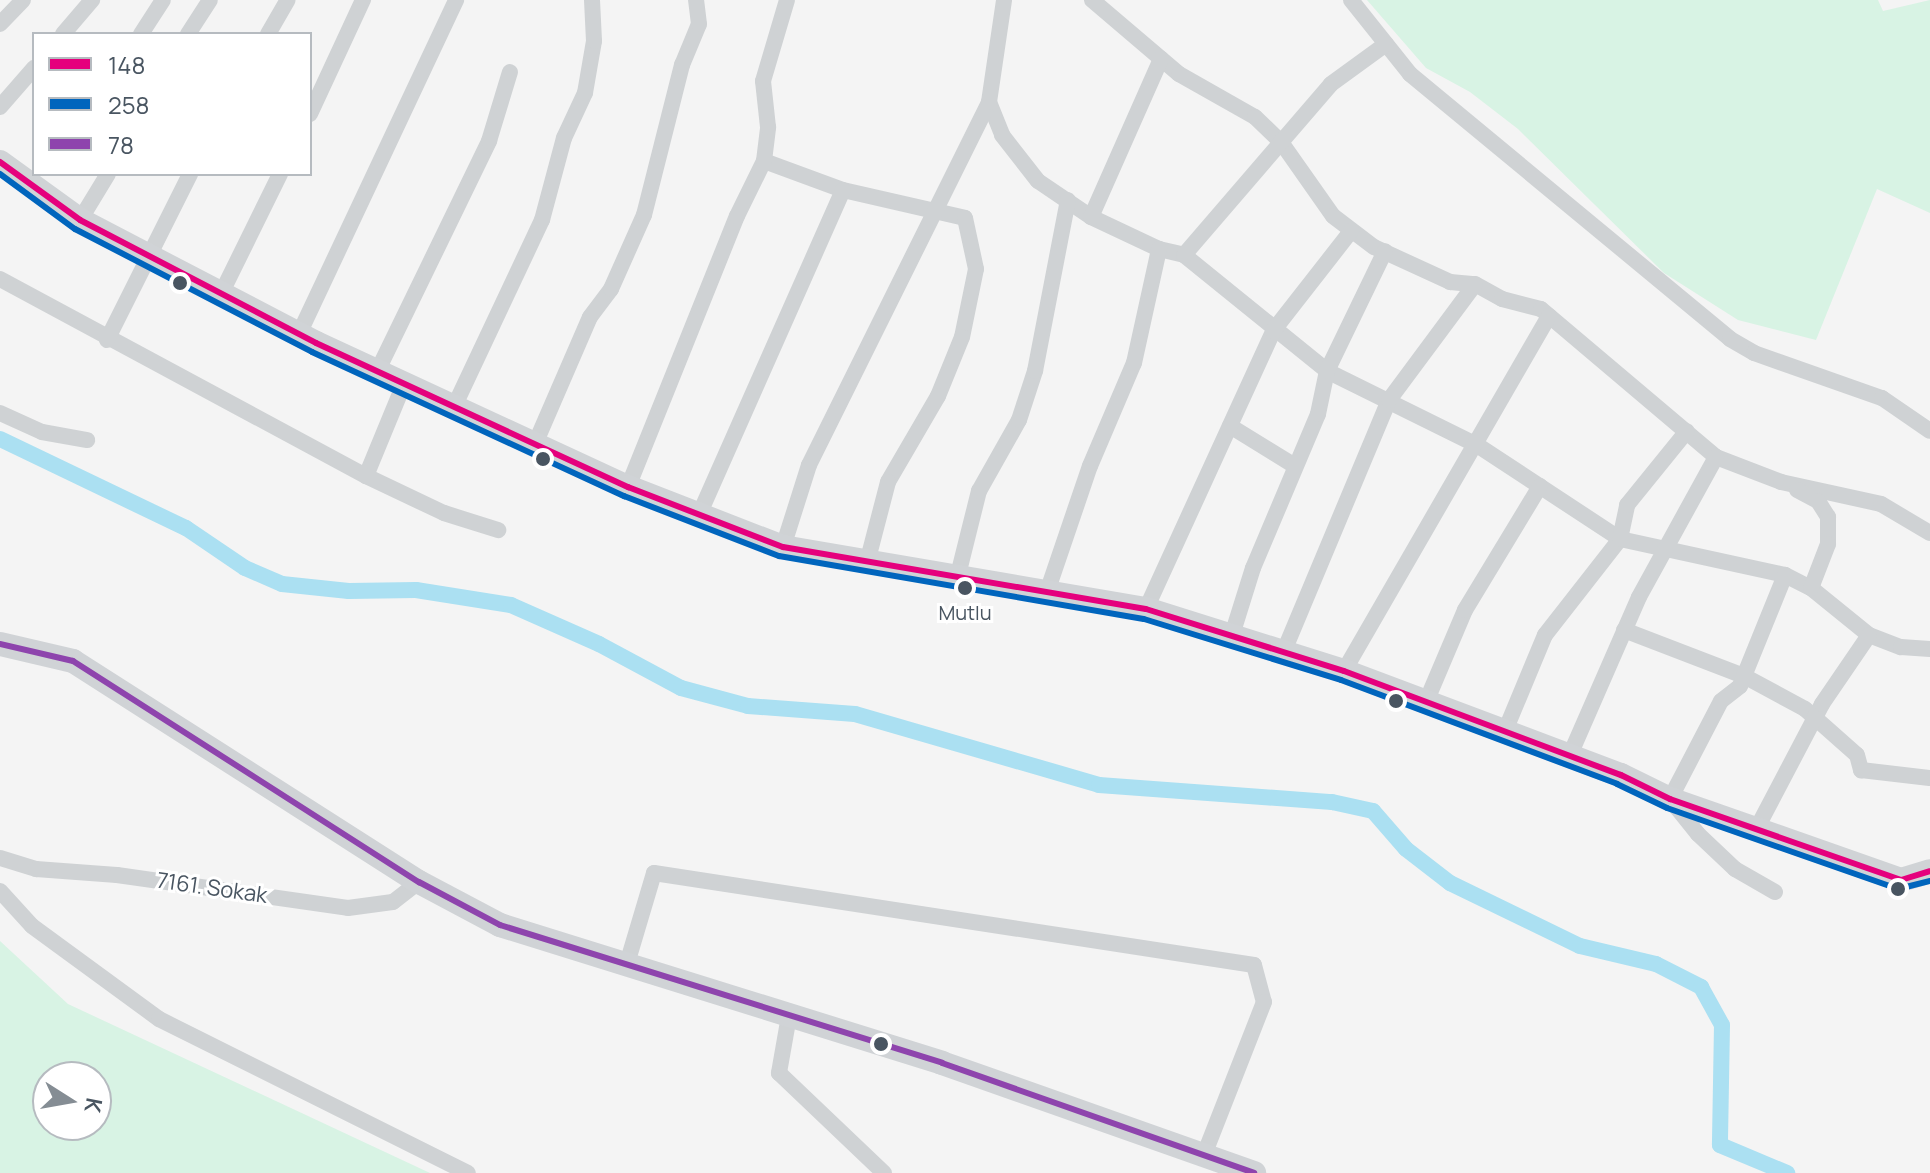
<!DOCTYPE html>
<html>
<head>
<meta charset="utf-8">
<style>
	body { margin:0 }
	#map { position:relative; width:1930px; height:1173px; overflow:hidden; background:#f4f4f4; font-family:Manrope,sans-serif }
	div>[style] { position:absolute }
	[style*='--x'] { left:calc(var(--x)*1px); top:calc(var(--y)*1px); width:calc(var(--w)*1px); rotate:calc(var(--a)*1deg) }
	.green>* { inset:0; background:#d8f3e4 }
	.canal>* { height:16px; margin:-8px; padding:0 8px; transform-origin:8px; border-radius:8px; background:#abe0f2 }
	.street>* { height:16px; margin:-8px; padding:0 8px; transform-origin:8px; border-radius:8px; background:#cfd2d4 }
	.secondary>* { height:24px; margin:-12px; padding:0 12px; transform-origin:12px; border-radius:12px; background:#d0d3d6 }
	.bus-1>* { height:6px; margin:-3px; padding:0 3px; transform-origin:3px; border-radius:3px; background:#e5007d }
	.bus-2>* { height:6px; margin:-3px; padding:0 3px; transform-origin:3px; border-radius:3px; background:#0065bd }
	.bus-3>* { height:6px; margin:-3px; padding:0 3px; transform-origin:3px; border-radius:3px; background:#8e44ad }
	.dots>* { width:22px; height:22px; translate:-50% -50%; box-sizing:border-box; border:4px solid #fff; border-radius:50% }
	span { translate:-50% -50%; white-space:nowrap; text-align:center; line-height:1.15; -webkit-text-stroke:6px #fff; paint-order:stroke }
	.bus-label { font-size:20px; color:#495561 }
	.street-label { font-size:22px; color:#495561 }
	.legend { position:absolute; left:32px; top:32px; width:280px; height:144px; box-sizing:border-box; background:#fff; border:2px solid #b6bbc0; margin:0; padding:10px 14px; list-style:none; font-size:24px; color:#495561 }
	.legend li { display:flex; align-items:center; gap:16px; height:40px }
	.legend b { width:40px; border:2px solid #b6bbc0 }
	.north { position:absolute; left:32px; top:1061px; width:80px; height:80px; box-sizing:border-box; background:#fff; border:2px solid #b6bbc0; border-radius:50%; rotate:101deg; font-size:22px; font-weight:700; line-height:32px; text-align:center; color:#495561 }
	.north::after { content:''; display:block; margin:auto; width:28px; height:36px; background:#858d94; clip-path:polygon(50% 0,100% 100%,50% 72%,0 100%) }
</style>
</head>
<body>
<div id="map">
	<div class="green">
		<i style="clip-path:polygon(1367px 0,1878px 0,1883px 11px,1930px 0,1930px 213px,1877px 189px,1816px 340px,1738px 320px,1664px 273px,1518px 129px,1470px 92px,1426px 68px)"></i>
		<i style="clip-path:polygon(evenodd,0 941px,68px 1004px,430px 1173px,0 1173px,0 941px,48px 1077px,96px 1077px,96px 1125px,48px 1125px,48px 1077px)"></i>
	</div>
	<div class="canal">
		<i style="--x:0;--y:439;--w:206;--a:25.6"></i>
		<i style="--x:186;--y:528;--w:71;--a:34.1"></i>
		<i style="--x:245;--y:568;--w:40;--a:23.4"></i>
		<i style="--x:282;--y:584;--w:67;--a:6"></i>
		<i style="--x:349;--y:591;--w:67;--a:-0.9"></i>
		<i style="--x:416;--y:590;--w:96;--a:9"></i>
		<i style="--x:511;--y:605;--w:96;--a:23.9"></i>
		<i style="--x:599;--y:644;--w:93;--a:28.2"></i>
		<i style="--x:681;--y:688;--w:69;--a:15"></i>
		<i style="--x:748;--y:706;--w:107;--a:4.3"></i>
		<i style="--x:855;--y:714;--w:254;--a:16.2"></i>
		<i style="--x:1099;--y:785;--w:234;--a:4.2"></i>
		<i style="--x:1332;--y:802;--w:42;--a:12.4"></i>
		<i style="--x:1373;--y:811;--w:50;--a:49"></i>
		<i style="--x:1406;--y:849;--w:56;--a:37.7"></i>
		<i style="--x:1450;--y:883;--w:144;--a:25.9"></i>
		<i style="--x:1580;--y:946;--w:78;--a:13.3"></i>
		<i style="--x:1656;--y:964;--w:51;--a:27.1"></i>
		<i style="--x:1701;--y:987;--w:43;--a:61.1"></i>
		<i style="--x:1722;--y:1025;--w:120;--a:91"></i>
		<i style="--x:1720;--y:1145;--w:73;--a:22.7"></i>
	</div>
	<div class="street">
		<i style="--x:1092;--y:0;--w:114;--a:40.4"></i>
		<i style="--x:1179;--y:74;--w:87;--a:29.5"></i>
		<i style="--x:1255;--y:117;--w:36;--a:44"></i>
		<i style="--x:1281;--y:142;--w:90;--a:54.9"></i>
		<i style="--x:1333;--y:216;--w:51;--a:37.1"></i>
		<i style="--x:1374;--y:247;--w:84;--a:24.7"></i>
		<i style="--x:1450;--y:282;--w:25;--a:5"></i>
		<i style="--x:1475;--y:284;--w:31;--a:29"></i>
		<i style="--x:1502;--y:299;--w:40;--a:14.4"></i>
		<i style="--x:1541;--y:309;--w:229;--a:40.2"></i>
		<i style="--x:1716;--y:457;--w:70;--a:21"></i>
		<i style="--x:1781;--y:482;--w:102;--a:12.4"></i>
		<i style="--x:1881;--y:504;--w:57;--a:30.6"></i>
		<i style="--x:1351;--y:0;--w:95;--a:51.4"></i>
		<i style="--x:1410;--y:74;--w:415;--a:39.6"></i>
		<i style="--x:1730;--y:339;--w:28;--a:30"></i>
		<i style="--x:1754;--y:353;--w:136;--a:19.4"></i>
		<i style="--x:1882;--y:398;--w:58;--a:34.5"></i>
		<i style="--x:0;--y:24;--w:33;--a:-46"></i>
		<i style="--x:63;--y:34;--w:45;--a:-49.5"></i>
		<i style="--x:141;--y:34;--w:40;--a:-57.1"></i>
		<i style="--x:188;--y:34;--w:40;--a:-57.1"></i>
		<i style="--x:268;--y:34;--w:39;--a:-60"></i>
		<i style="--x:989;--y:102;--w:35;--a:68"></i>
		<i style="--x:1002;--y:135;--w:58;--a:52"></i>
		<i style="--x:1038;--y:181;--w:64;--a:34.2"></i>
		<i style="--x:1091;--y:217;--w:75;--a:25.2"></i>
		<i style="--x:1159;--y:249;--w:26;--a:13"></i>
		<i style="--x:1184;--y:255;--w:184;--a:39"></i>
		<i style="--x:1327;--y:371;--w:167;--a:26.3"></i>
		<i style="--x:1477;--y:445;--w:171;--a:33.3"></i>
		<i style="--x:1620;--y:539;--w:169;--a:12.3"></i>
		<i style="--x:1785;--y:575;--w:29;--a:27"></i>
		<i style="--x:1811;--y:588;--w:75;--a:39"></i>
		<i style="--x:1869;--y:635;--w:34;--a:21"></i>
		<i style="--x:1901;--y:647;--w:29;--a:4"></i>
		<i style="--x:0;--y:107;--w:52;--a:-48.9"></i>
		<i style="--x:310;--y:114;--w:126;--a:-65.1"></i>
		<i style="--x:764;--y:161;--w:84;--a:20.2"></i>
		<i style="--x:843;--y:190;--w:125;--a:12.9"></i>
		<i style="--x:965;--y:218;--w:52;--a:77.8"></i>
		<i style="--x:976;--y:269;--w:69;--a:101.6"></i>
		<i style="--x:962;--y:337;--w:64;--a:112.1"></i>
		<i style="--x:938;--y:396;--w:99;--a:120.2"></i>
		<i style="--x:888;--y:482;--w:80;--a:104.6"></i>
		<i style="--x:1091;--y:217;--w:173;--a:-66.1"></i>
		<i style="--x:80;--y:220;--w:54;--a:-58.7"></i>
		<i style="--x:1184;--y:255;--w:225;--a:-49.3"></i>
		<i style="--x:1331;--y:84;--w:68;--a:-36"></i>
		<i style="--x:0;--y:279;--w:416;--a:28.3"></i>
		<i style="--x:366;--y:476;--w:100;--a:-67.6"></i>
		<i style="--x:221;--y:294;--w:134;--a:-63.8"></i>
		<i style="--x:299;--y:334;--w:369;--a:-64.8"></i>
		<i style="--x:107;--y:340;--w:186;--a:-63.4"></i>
		<i style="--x:377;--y:372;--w:257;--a:-64.1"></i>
		<i style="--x:489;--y:141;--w:72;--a:-73.1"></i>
		<i style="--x:454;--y:407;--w:207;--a:-64.8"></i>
		<i style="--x:542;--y:220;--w:85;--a:-75"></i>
		<i style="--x:564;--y:138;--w:50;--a:-65"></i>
		<i style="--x:585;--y:93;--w:53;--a:-80.2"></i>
		<i style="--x:594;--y:41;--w:41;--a:-92.8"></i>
		<i style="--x:0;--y:413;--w:46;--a:24.3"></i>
		<i style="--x:42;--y:432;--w:46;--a:10.1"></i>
		<i style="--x:1230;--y:426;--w:76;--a:31.6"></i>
		<i style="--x:535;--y:444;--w:138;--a:-66.6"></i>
		<i style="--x:590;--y:317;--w:35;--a:-53"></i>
		<i style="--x:611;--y:289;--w:81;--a:-66"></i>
		<i style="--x:644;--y:215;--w:155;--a:-75.8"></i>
		<i style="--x:682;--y:65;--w:44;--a:-67.5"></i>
		<i style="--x:699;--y:24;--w:24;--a:-97"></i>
		<i style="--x:366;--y:476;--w:86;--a:25.4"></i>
		<i style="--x:444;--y:513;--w:57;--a:17.5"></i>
		<i style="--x:628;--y:487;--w:292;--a:-68.1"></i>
		<i style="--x:737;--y:216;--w:61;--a:-63.9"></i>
		<i style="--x:764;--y:161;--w:34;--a:-83"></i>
		<i style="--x:768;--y:127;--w:46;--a:-96.2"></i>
		<i style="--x:763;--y:81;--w:84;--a:-73.5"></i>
		<i style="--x:1797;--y:490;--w:24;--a:28"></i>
		<i style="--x:1818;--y:501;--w:19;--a:58"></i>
		<i style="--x:1828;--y:517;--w:27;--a:90"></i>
		<i style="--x:1828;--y:544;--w:47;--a:111.1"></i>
		<i style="--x:699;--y:515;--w:355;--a:-66.1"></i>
		<i style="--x:783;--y:547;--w:86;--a:-72.4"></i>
		<i style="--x:809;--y:465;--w:405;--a:-63.6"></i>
		<i style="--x:989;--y:102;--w:103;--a:-81.6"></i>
		<i style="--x:958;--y:575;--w:87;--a:-76"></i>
		<i style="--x:979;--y:491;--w:81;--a:-60.6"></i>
		<i style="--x:1019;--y:420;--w:52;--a:-71.9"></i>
		<i style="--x:1035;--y:371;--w:174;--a:-79.1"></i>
		<i style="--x:1046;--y:595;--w:136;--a:-71.2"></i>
		<i style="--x:1090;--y:466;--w:112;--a:-66.9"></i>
		<i style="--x:1134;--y:363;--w:117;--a:-77.6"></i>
		<i style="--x:1146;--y:609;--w:306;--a:-65.4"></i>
		<i style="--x:1273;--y:331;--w:127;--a:-52"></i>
		<i style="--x:1624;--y:630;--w:129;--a:21"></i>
		<i style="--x:1744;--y:676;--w:69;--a:28.4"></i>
		<i style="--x:1805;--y:709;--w:69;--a:41.5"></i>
		<i style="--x:1857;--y:755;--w:16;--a:75"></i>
		<i style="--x:1861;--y:770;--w:69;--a:6.6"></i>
		<i style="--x:1232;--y:635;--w:70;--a:-72.6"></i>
		<i style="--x:1253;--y:568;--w:167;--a:-67.1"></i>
		<i style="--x:1318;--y:414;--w:44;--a:-78.2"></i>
		<i style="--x:1327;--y:371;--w:133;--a:-64.2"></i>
		<i style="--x:1284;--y:651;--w:272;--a:-67.3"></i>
		<i style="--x:1389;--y:400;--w:144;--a:-53.4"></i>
		<i style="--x:1344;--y:671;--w:410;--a:-60"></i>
		<i style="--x:1426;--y:702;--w:100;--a:-67"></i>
		<i style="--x:1465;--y:610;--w:145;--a:-58.8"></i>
		<i style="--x:1505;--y:731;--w:104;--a:-67.4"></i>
		<i style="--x:1545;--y:635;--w:122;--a:-52"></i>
		<i style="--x:1620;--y:539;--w:35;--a:-78"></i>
		<i style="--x:1627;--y:505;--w:95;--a:-51"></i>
		<i style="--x:1570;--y:755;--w:172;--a:-66.4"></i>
		<i style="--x:1639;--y:597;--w:160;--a:-61.2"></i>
		<i style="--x:1757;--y:828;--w:140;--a:-62.3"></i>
		<i style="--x:1822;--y:704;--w:83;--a:-55.7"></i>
		<i style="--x:0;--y:858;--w:38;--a:17"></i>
		<i style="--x:36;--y:869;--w:81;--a:4.2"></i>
		<i style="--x:117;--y:875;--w:233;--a:8.1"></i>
		<i style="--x:348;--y:908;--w:45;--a:-7.6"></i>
		<i style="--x:393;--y:902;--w:33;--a:-38"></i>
		<i style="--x:0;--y:891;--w:47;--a:47.6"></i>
		<i style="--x:32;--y:926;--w:157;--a:36.2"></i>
		<i style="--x:159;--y:1019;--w:345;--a:26.5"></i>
		<i style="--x:1775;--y:892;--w:46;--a:-150.1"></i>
		<i style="--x:1735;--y:869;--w:51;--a:-136.6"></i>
		<i style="--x:1698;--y:834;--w:45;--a:-128.7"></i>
		<i style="--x:1670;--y:799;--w:110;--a:-62.5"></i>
		<i style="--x:1721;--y:701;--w:24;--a:-38"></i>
		<i style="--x:1740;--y:686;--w:120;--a:-67.9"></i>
		<i style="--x:626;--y:967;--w:98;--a:-73.4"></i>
		<i style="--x:654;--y:873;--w:607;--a:8.72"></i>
		<i style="--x:1254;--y:965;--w:38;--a:75"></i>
		<i style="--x:1264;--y:1002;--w:164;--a:111.4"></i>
		<i style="--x:789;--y:1016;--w:58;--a:100"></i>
		<i style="--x:779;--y:1073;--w:145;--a:43.6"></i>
	</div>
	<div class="secondary">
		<i style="--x:0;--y:162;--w:99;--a:35.9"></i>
		<i style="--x:80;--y:220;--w:266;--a:27.5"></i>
		<i style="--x:316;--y:343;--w:344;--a:24.8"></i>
		<i style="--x:628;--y:487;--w:166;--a:21.2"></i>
		<i style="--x:783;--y:547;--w:368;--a:9.7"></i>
		<i style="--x:1146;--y:609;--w:207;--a:17.4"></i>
		<i style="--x:1344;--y:671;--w:296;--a:20.6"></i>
		<i style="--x:1621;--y:775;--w:55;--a:26.1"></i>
		<i style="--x:1670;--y:799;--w:245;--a:19.3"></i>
		<i style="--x:1901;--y:880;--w:30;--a:-17"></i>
		<i style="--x:0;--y:644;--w:75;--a:13.1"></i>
		<i style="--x:73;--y:661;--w:411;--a:32.6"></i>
		<i style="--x:419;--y:882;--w:92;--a:28"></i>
		<i style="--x:500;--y:925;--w:463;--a:17.3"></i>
		<i style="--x:942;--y:1063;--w:331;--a:19.4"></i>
	</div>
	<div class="bus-1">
		<i style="--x:0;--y:162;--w:99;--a:35.9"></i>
		<i style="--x:80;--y:220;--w:266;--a:27.5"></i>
		<i style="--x:316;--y:343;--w:344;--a:24.8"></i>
		<i style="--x:628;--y:487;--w:166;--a:21.2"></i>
		<i style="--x:783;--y:547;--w:368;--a:9.7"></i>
		<i style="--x:1146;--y:609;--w:207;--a:17.4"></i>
		<i style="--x:1344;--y:671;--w:296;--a:20.6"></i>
		<i style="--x:1621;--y:775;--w:55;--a:26.1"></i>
		<i style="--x:1670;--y:799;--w:245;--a:19.3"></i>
		<i style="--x:1901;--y:880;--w:30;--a:-17"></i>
	</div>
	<div class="bus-2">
		<i style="--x:0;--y:174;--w:93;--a:36.3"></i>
		<i style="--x:75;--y:229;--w:267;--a:27.4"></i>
		<i style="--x:312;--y:352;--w:344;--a:24.8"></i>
		<i style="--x:624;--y:496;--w:166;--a:21.2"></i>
		<i style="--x:779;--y:556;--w:370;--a:9.8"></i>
		<i style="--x:1144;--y:619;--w:206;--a:17.2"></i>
		<i style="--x:1341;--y:680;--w:295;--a:20.6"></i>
		<i style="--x:1617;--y:784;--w:55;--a:25.6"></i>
		<i style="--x:1667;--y:808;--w:245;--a:19.3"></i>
		<i style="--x:1898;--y:889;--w:33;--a:-14"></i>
	</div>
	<div class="bus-3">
		<i style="--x:0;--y:644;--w:75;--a:13.1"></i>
		<i style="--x:73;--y:661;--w:411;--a:32.6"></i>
		<i style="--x:419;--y:882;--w:92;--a:28"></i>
		<i style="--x:500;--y:925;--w:463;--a:17.3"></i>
		<i style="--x:942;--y:1063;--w:331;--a:19.4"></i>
	</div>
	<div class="dots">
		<i style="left:180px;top:283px;background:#495561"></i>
		<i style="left:543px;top:459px;background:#495561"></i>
		<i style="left:965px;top:588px;background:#495561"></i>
		<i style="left:1396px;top:701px;background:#495561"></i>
		<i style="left:1898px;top:889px;background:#495561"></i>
		<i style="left:881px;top:1044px;background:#495561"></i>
	</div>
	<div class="bus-label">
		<span style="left:965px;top:612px">Mutlu</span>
	</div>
	<div class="street-label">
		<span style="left:212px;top:888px;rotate:8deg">7161. Sokak</span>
	</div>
	<ul class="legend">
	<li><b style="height:10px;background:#e5007d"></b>148</li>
	<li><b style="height:10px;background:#0065bd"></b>258</li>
	<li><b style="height:10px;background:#8e44ad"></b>78</li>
	</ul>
	<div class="north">K</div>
</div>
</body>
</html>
